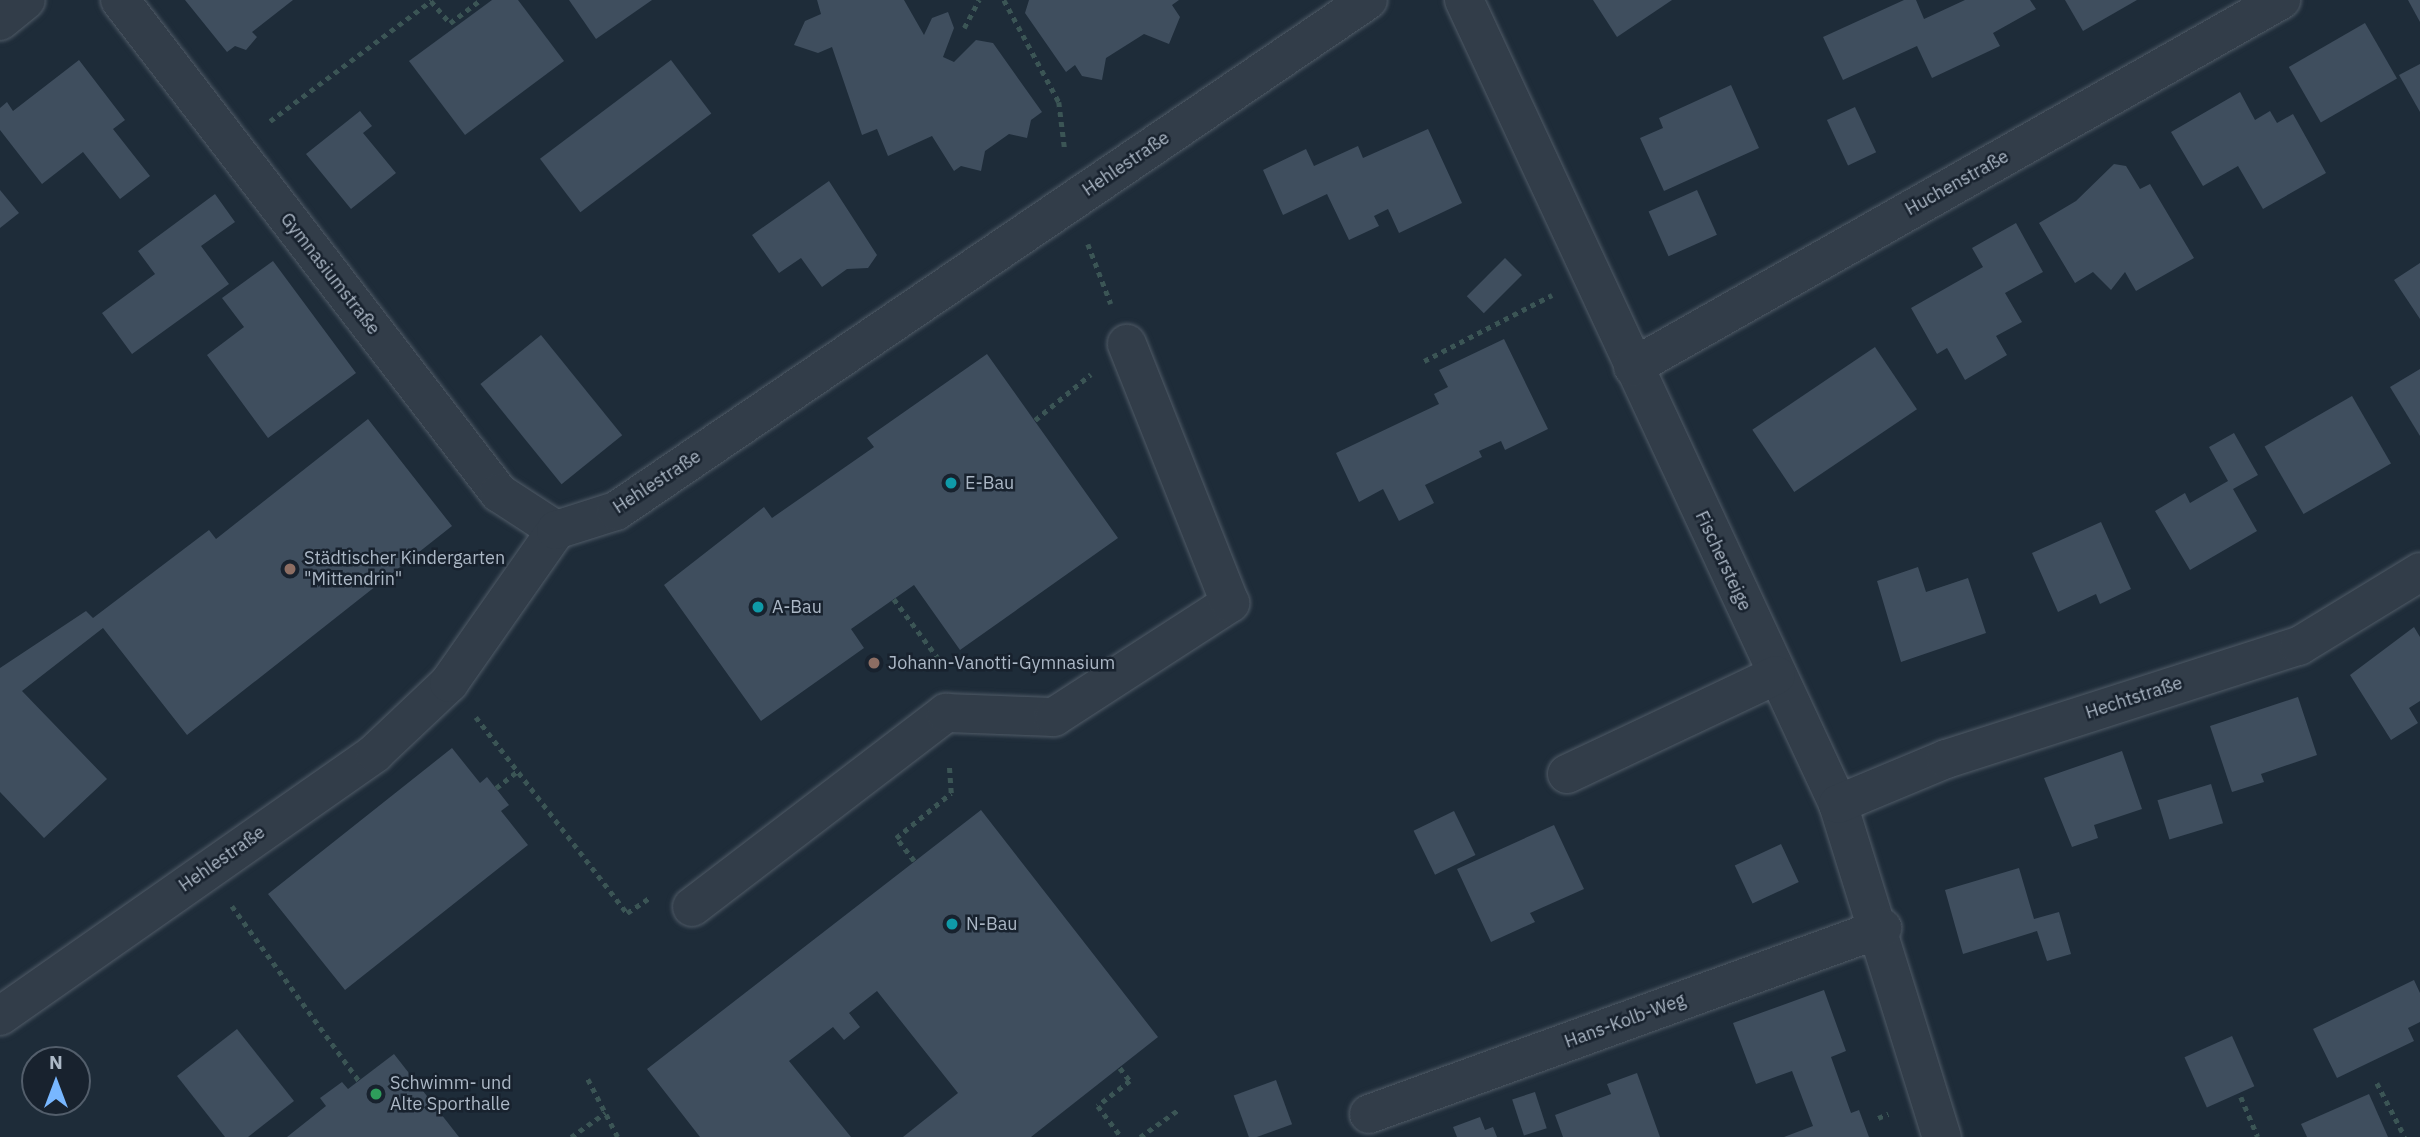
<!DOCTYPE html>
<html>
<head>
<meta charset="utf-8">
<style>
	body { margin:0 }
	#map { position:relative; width:2420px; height:1137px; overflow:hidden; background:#1e2c39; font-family:"IBM Plex Sans",sans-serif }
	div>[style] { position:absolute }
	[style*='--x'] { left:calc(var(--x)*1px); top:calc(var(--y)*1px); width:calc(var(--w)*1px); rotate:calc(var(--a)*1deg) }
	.building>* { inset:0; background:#3f4e5e; transform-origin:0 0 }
	.path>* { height:4.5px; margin-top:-2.25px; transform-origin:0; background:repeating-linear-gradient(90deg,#3b5555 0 5px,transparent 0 10px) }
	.roads { filter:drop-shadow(0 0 2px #505b67) drop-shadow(0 0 2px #505b67) }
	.minor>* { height:38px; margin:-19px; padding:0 19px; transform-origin:19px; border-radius:19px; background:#323d49 }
	.dots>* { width:19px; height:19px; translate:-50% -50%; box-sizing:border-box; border:4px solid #18222e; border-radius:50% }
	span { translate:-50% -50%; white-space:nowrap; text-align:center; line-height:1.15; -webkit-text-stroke:5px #18222e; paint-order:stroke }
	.street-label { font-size:18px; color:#acb8c6 }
	.poi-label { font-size:18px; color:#acb8c6 }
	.left { translate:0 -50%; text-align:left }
	.north { position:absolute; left:21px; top:1046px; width:70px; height:70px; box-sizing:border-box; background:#18222e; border:2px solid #535e6b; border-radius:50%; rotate:0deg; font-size:19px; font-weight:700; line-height:28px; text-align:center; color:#acb8c6 }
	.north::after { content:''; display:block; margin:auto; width:24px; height:32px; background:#78b7ff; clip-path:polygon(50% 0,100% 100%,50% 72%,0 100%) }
</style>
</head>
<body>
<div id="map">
	<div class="building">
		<i style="clip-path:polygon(185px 0,293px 0,252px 32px,257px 37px,246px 50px,235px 46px,227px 52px)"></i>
		<i style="clip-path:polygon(492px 0,518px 0,564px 61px,465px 135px,409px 61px)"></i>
		<i style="clip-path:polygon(569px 0,652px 0,596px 39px)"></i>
		<i style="clip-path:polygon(817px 0,904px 0,924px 35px,932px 18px,948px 12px,954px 28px,943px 57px,954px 62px,976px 40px,993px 43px,1042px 112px,1031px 120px,1027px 138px,1009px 134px,985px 151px,981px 171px,961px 166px,954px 171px,932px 136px,888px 156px,877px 129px,862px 135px,832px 47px,818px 53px,794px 45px,805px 21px,821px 14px)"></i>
		<i style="clip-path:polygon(1029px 0,1179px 0,1172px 5px,1180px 17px,1169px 44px,1144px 34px,1106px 58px,1102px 80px,1082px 76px,1075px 65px,1066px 72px,1025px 13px)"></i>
		<i style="clip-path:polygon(1593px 0,1672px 0,1617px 37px)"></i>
		<i style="clip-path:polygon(1904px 0,1916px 0,1924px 19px,1965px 0,2030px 0,2036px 9px,1993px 33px,2000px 46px,1932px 78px,1917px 46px,1843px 80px,1823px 37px)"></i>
		<i style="clip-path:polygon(2065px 0,2137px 0,2083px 31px)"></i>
		<i style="clip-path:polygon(2408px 0,2420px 0,2420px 22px)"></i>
		<i style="left:2365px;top:23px;width:64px;height:88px;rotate:60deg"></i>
		<i style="clip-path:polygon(79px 60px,125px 120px,113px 129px,150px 176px,120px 199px,83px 152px,42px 184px,0 130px,0 108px,7px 102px,13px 111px)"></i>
		<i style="left:671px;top:60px;width:67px;height:164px;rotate:53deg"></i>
		<i style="clip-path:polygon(2420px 64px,2420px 112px,2399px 75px)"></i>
		<i style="clip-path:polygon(1731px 85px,1759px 148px,1664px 191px,1640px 138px,1663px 128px,1659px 118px)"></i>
		<i style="clip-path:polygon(2240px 92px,2255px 120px,2270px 111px,2277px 123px,2293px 114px,2326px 173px,2263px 209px,2238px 166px,2203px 186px,2171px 132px)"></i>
		<i style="left:1855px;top:107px;width:50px;height:31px;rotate:65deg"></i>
		<i style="clip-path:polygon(360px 111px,372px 126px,363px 133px,396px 173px,351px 209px,306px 154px)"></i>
		<i style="clip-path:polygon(1428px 129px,1462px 203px,1399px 233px,1388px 209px,1374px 216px,1379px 226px,1349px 240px,1327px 194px,1283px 215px,1263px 170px,1306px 149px,1314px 166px,1358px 146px,1363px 158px)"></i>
		<i style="clip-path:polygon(2114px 164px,2126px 166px,2140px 189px,2150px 184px,2194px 258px,2136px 291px,2125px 272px,2111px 290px,2093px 272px,2075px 283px,2039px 223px,2076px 201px)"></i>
		<i style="clip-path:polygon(829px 181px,877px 255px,868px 268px,847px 269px,822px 287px,801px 258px,779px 273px,752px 235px)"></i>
		<i style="clip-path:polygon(0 190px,19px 213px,0 228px)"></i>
		<i style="left:1697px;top:190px;width:49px;height:53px;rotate:66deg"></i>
		<i style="clip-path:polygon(215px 194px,235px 222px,201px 246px,229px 284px,132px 354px,102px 313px,155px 274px,138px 251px)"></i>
		<i style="clip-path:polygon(2016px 223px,2043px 272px,2005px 293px,2022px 322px,1996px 336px,2007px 355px,1965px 380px,1947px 348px,1937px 354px,1911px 308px,1983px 267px,1972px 248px)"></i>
		<i style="left:1505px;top:258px;width:24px;height:54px;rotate:45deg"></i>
		<i style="clip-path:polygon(273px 261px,356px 373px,268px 438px,207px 355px,244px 327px,222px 298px)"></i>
		<i style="clip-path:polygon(2420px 263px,2420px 319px,2394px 280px)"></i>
		<i style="left:541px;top:335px;width:129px;height:78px;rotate:51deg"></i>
		<i style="clip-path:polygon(1504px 339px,1548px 429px,1505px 450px,1501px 441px,1479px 451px,1482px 457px,1425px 485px,1434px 503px,1399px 521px,1383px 489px,1359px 502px,1336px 453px,1439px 404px,1434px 394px,1448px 387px,1439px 370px)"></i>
		<i style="left:1875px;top:347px;width:75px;height:148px;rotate:56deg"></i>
		<i style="clip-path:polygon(987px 354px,1118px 538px,960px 650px,914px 585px,851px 629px,864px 648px,761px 721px,664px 585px,764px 507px,772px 518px,874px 447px,867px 438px)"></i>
		<i style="clip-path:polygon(2420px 369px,2420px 436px,2390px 387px)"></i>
		<i style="left:2352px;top:396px;width:78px;height:101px;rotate:60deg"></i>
		<i style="clip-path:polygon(368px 419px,452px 526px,187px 735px,103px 628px,22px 691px,107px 779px,44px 838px,0 792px,0 668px,86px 611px,93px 618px,209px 530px,216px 539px)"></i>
		<i style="clip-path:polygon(2234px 433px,2258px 475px,2233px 489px,2257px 531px,2190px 570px,2155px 511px,2185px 493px,2190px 503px,2228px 481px,2209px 447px)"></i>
		<i style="clip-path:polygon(2101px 522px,2131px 589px,2100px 604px,2096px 594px,2058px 612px,2032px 553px)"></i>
		<i style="clip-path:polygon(1918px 567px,1926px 592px,1968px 578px,1986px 633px,1901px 662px,1877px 581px)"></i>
		<i style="clip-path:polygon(2414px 627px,2420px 637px,2420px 701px,2409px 708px,2418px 723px,2391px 740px,2350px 675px)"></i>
		<i style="clip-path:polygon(2298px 697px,2317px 755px,2261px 774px,2264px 782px,2232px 792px,2210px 726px)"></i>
		<i style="clip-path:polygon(452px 748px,480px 783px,487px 777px,509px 805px,501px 811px,528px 845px,345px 990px,268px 894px)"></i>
		<i style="clip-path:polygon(2122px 751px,2142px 809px,2094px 825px,2098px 838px,2072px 847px,2044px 778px)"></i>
		<i style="left:2211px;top:784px;width:41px;height:56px;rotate:73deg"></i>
		<i style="clip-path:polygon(981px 810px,1158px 1037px,1031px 1137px,903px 1137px,958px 1093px,877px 991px,849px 1013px,860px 1027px,844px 1040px,833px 1027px,789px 1061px,851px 1137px,700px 1137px,647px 1069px)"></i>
		<i style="left:1454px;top:811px;width:49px;height:45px;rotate:64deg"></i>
		<i style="clip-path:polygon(1554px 825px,1584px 889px,1530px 913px,1535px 922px,1491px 942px,1457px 869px)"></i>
		<i style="left:1781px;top:844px;width:42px;height:51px;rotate:65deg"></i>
		<i style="clip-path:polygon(2019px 868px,2034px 919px,2059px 912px,2071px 954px,2047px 961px,2037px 931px,1963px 954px,1945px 890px)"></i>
		<i style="clip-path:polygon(2414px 980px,2420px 993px,2420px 1022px,2408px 1028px,2414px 1041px,2337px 1078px,2313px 1029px)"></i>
		<i style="clip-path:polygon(1824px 990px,1846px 1051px,1831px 1057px,1851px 1113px,1859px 1110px,1869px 1137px,1784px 1137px,1813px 1126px,1792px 1071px,1756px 1084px,1733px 1023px)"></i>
		<i style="clip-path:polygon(237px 1029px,294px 1101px,248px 1137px,225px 1137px,177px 1076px)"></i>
		<i style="left:2232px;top:1036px;width:55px;height:52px;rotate:66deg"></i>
		<i style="clip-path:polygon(394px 1054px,459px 1137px,287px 1137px,326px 1106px,320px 1098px,342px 1082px,348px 1089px)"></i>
		<i style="clip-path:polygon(1637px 1073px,1660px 1137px,1563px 1137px,1555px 1115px,1611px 1094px,1607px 1084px)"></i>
		<i style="left:1276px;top:1080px;width:47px;height:45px;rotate:70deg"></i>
		<i style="left:1535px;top:1092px;width:38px;height:24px;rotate:72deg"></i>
		<i style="clip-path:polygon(2369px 1094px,2388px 1137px,2307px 1137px,2301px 1124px)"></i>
		<i style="clip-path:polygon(1480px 1117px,1485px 1130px,1493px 1127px,1497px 1137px,1457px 1137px,1453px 1127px)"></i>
	</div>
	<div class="path">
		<i style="--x:1004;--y:0;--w:116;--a:61.7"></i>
		<i style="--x:1059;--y:102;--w:49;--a:83"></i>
		<i style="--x:964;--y:28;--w:32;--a:-62"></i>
		<i style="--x:270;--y:121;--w:201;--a:-36.7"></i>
		<i style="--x:431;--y:1;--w:29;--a:49"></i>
		<i style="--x:450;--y:23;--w:38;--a:-37"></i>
		<i style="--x:1088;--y:244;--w:64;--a:69"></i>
		<i style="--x:1424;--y:361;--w:144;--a:-27.3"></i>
		<i style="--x:1035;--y:420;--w:72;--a:-39.4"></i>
		<i style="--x:894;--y:599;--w:89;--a:53.3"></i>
		<i style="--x:476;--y:717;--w:247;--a:52.4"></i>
		<i style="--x:627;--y:913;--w:27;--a:-34"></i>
		<i style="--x:496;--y:788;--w:28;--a:-38"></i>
		<i style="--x:914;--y:861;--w:29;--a:-128"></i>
		<i style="--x:896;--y:838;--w:71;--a:-39.3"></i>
		<i style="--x:951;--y:793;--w:27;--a:-94"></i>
		<i style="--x:232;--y:906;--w:216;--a:54"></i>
		<i style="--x:1120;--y:1068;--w:16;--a:52"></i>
		<i style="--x:1130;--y:1081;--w:41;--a:142"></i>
		<i style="--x:1098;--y:1106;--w:39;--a:53"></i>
		<i style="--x:588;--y:1079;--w:65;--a:62.7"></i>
		<i style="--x:2377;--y:1083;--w:61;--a:62.6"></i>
		<i style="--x:2241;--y:1097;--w:43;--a:67"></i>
		<i style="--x:1878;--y:1118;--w:11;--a:-22"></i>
		<i style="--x:571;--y:1137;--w:42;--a:-35.2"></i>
		<i style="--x:1140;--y:1137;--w:47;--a:-35.4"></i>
	</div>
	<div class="roads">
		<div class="minor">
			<i style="--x:120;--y:0;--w:622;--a:52.45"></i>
			<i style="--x:499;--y:493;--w:68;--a:33"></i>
			<i style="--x:1464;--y:0;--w:887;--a:65.05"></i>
			<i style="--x:1838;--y:804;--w:349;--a:72.7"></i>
			<i style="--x:0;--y:21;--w:33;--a:-39"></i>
			<i style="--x:1633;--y:367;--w:745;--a:-29.53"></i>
			<i style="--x:1567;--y:774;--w:231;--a:-25.3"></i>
			<i style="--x:1838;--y:804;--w:117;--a:-22.6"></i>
			<i style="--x:1946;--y:759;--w:371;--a:-17.8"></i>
			<i style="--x:2299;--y:646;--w:142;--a:-31.4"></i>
			<i style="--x:692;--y:907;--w:320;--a:-37.4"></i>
			<i style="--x:946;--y:713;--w:108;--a:2.1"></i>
			<i style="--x:1054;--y:717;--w:210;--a:-32.9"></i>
			<i style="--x:1230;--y:603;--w:279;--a:-111.7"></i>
			<i style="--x:0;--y:1016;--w:458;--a:-35"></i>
			<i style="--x:375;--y:753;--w:102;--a:-43.4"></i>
			<i style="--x:449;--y:683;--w:187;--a:-55"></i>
			<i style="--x:556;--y:530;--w:63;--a:-17.6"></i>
			<i style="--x:616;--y:511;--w:909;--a:-34.2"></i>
			<i style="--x:1369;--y:1114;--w:546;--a:-19.93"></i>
		</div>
	</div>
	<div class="dots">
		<i style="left:951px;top:483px;background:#0f9aa8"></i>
		<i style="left:290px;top:569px;background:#8d6e63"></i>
		<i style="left:758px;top:607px;background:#0f9aa8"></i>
		<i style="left:874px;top:663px;background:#8d6e63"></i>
		<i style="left:952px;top:924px;background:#0f9aa8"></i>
		<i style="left:376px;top:1094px;background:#2e9e5b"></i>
	</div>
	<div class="street-label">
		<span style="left:1126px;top:164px;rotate:-34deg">Hehlestraße</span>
		<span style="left:1957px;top:183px;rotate:-29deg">Huchenstraße</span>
		<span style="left:330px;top:274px;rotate:52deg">Gymnasiumstraße</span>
		<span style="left:657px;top:482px;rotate:-33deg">Hehlestraße</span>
		<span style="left:1723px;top:561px;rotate:65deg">Fischersteige</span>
		<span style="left:2134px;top:698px;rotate:-18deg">Hechtstraße</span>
		<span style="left:222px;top:859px;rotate:-35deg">Hehlestraße</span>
		<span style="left:1625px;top:1021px;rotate:-20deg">Hans-Kolb-Weg</span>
	</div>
	<div class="poi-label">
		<span class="left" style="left:965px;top:483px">E-Bau</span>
		<span class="left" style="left:304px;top:569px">Städtischer Kindergarten<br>"Mittendrin"</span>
		<span class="left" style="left:772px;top:607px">A-Bau</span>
		<span class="left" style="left:888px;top:663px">Johann-Vanotti-Gymnasium</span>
		<span class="left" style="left:966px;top:924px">N-Bau</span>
		<span class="left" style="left:390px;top:1094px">Schwimm- und<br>Alte Sporthalle</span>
	</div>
	<div class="north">N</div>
</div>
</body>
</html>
